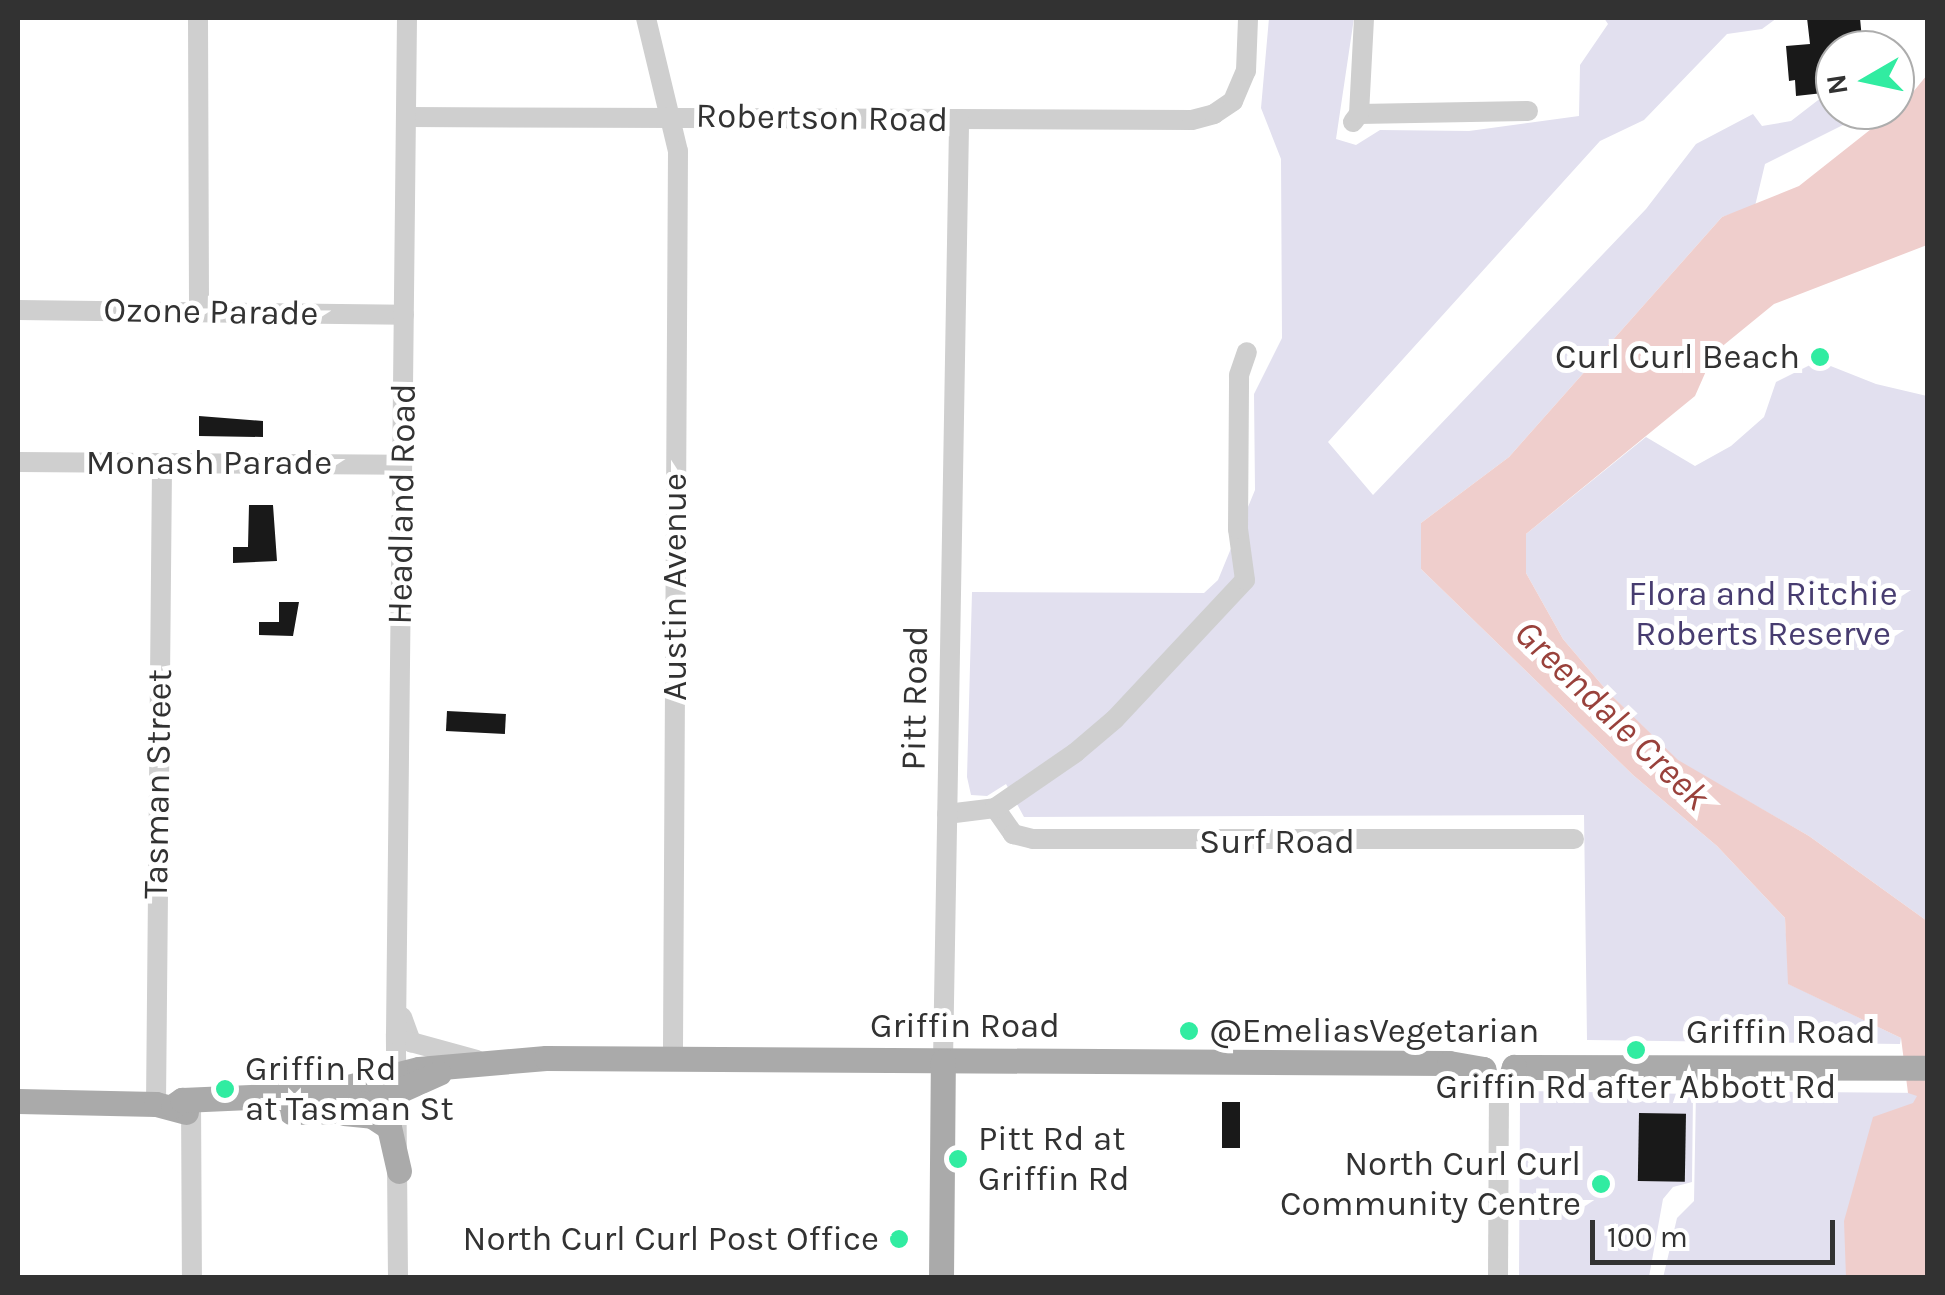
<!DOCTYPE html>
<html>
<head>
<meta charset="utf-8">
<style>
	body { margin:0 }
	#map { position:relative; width:1945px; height:1295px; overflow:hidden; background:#fff; font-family:Karla,sans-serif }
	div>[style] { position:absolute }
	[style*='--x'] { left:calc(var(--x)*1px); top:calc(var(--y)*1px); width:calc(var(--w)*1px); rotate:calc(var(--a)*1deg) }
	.green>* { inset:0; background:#e2e0ef }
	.water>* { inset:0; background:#efcecc }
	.building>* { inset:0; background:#191919; transform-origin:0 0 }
	.minor>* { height:20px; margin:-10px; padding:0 10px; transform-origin:10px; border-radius:10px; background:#cfcfcf }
	.major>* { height:25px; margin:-12.5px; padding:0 12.5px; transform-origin:12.5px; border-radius:12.5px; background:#aaa }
	.dots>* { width:28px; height:28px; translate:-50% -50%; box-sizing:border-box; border:5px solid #fff; border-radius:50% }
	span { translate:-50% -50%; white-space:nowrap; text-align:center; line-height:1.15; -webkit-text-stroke:10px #fff; paint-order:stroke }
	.street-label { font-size:35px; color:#323232 }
	.poi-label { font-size:35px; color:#323232 }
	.right { translate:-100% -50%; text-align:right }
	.left { translate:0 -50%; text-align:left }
	.park-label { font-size:35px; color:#473c70 }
	.water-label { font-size:38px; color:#99413b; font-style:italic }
	.frame { position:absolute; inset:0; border:20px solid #323232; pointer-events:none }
	.north { position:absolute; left:1815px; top:30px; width:100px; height:100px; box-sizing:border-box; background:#fff; border:2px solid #adadad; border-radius:50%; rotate:261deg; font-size:28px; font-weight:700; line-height:40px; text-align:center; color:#323232 }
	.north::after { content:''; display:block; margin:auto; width:35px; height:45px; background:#31eca1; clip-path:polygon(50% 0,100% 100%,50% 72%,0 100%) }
	.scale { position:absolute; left:1590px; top:1220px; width:245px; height:45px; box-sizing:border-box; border:5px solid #323232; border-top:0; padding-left:12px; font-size:30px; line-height:35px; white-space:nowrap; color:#323232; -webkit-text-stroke:8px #fff; paint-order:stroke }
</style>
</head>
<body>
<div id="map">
	<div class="green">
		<i style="clip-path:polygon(1269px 18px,1354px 18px,1336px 139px,1356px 145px,1380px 130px,1469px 131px,1579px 116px,1580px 65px,1608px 24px,1604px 18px,1777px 18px,1762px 29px,1727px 34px,1644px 120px,1600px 141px,1328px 442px,1373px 495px,1646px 209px,1696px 144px,1753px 114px,1762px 126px,1791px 121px,1835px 87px,1835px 110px,1863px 110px,1853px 120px,1765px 164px,1755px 206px,1722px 217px,1509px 457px,1421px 523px,1421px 569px,1633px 775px,1717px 846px,1785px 918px,1789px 984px,1901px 1038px,1900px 1044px,1587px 1040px,1584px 815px,1024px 817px,1006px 784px,987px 796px,971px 795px,967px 777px,972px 592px,1204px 593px,1218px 580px,1255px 490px,1254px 394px,1282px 338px,1281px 159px,1261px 108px)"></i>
		<i style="clip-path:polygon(1818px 361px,1876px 384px,1927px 396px,1927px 921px,1809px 836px,1678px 761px,1608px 692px,1563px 639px,1526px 573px,1526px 534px,1646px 437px,1695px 466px,1731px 446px,1764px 417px,1776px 382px)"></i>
		<i style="clip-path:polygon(1528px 1091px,1693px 1094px,1692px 1182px,1673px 1187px,1663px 1199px,1649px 1277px,1519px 1278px,1520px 1098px)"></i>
		<i style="clip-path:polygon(1696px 1091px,1927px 1093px,1927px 1277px,1663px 1278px,1677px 1218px,1694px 1201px)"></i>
	</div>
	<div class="water">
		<i style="clip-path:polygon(1927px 75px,1927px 245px,1774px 304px,1714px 353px,1695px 396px,1526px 534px,1526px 573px,1563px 639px,1608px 692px,1678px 760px,1809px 836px,1927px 921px,1927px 1277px,1846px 1277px,1844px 1221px,1873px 1117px,1913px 1103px,1917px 1096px,1908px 1093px,1901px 1038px,1788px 984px,1785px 918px,1717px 846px,1633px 775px,1421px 569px,1421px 523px,1509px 457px,1722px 217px,1799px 186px,1904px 103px)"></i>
	</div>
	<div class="building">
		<i style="clip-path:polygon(1807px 18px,1860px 18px,1863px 50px,1835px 50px,1835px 68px,1821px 69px,1823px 93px,1796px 96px,1795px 80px,1789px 81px,1786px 46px,1810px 44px)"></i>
		<i style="clip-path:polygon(199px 416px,263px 421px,263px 437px,199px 436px)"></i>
		<i style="clip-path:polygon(249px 505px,273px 505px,277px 561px,233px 563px,233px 547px,248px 547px)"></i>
		<i style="clip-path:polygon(279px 602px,299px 602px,293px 636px,259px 635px,259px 622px,279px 622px)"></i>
		<i style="left:447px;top:711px;width:59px;height:20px;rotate:3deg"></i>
		<i style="left:1222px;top:1102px;width:18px;height:46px"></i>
		<i style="left:1639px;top:1113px;width:47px;height:68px;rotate:1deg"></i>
	</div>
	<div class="minor">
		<i style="--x:198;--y:18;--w:294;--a:89.8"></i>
		<i style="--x:646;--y:18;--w:137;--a:76.5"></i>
		<i style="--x:678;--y:151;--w:907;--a:90.32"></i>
		<i style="--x:1359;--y:114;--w:169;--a:-1"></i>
		<i style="--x:407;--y:117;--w:785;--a:0.22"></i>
		<i style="--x:1192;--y:120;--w:23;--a:-15"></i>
		<i style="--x:1214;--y:114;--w:23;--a:-34"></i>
		<i style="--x:1233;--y:101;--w:33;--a:-67"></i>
		<i style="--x:1246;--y:71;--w:53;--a:-87.8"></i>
		<i style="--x:1353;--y:122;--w:10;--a:-53"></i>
		<i style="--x:1359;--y:114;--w:96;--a:-87"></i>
		<i style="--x:18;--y:310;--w:386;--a:0.7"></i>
		<i style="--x:18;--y:462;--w:383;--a:0.4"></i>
		<i style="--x:995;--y:808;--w:32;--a:55"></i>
		<i style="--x:1013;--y:834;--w:21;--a:14"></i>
		<i style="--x:1033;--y:839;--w:541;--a:0"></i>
		<i style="--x:947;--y:814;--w:48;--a:-7.1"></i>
		<i style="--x:995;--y:808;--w:97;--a:-34.5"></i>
		<i style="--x:1075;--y:753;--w:52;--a:-40.4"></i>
		<i style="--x:1115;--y:719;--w:190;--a:-46.9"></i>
		<i style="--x:1245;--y:580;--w:51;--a:-97.8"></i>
		<i style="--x:1238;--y:529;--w:154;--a:-89.6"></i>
		<i style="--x:1239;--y:375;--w:24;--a:-71"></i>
		<i style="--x:402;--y:1017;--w:27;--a:70"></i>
		<i style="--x:411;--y:1042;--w:68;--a:15.3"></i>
		<i style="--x:943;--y:1061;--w:940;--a:-89.02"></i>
		<i style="--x:191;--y:1099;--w:179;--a:89.7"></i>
		<i style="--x:156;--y:1104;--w:640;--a:-89.46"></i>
		<i style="--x:398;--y:1278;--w:244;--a:-90.5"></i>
		<i style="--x:396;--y:1034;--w:1016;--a:-89.38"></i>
		<i style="--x:1498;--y:1278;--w:192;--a:-89.7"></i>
	</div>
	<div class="major">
		<i style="--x:1514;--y:1067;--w:414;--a:0.1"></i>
		<i style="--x:1483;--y:1069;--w:10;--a:73"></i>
		<i style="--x:1486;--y:1079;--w:15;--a:28"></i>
		<i style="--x:1499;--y:1086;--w:11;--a:-22"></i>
		<i style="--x:1509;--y:1082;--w:16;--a:-72"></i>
		<i style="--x:18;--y:1101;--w:138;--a:1.2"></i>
		<i style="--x:156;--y:1104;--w:31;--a:15"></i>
		<i style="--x:173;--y:1106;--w:11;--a:-34"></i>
		<i style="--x:182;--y:1100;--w:138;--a:-2.5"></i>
		<i style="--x:320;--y:1094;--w:102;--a:-14.2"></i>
		<i style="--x:419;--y:1069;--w:127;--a:-5"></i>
		<i style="--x:546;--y:1058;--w:903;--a:0.32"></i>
		<i style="--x:1449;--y:1063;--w:35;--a:10"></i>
		<i style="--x:291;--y:1112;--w:39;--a:-1"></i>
		<i style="--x:330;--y:1111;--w:47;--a:-12.3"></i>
		<i style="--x:376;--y:1101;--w:69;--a:-24"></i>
		<i style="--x:344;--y:1113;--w:28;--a:6"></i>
		<i style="--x:372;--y:1116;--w:20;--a:33"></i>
		<i style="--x:389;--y:1127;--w:45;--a:77.2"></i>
		<i style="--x:941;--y:1278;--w:217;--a:-89.5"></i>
	</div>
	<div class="dots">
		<i style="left:1820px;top:357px;background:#31eca1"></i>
		<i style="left:1189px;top:1031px;background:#31eca1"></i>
		<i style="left:1636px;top:1050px;background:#31eca1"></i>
		<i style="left:225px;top:1089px;background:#31eca1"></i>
		<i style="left:958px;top:1159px;background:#31eca1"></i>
		<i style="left:1601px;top:1184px;background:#31eca1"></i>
		<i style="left:899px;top:1239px;background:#31eca1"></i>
	</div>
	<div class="street-label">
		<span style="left:822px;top:118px;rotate:1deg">Robertson Road</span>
		<span style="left:211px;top:312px;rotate:1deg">Ozone Parade</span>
		<span style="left:209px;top:463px">Monash Parade</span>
		<span style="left:402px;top:504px;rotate:-89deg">Headland Road</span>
		<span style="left:675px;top:587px;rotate:-90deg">Austin Avenue</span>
		<span style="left:915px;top:698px;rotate:-89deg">Pitt Road</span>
		<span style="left:158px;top:784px;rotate:-89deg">Tasman Street</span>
		<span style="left:1277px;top:842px">Surf Road</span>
		<span style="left:965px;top:1026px">Griffin Road</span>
		<span style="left:1781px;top:1032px">Griffin Road</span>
	</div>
	<div class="poi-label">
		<span class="right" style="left:1800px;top:357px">Curl Curl Beach</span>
		<span class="left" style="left:1209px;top:1031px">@EmeliasVegetarian</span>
		<span class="left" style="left:245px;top:1089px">Griffin Rd<br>at Tasman St</span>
		<span style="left:1636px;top:1087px">Griffin Rd after Abbott Rd</span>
		<span class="left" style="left:978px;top:1159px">Pitt Rd at<br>Griffin Rd</span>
		<span class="right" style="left:1581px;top:1184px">North Curl Curl<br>Community Centre</span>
		<span class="right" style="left:879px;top:1239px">North Curl Curl Post Office</span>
	</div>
	<div class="park-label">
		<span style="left:1763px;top:614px">Flora and Ritchie<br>Roberts Reserve</span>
	</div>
	<div class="water-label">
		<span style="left:1612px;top:715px;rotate:44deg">Greendale Creek</span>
	</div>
	<div class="frame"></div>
	<div class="north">N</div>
	<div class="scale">100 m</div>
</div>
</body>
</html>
